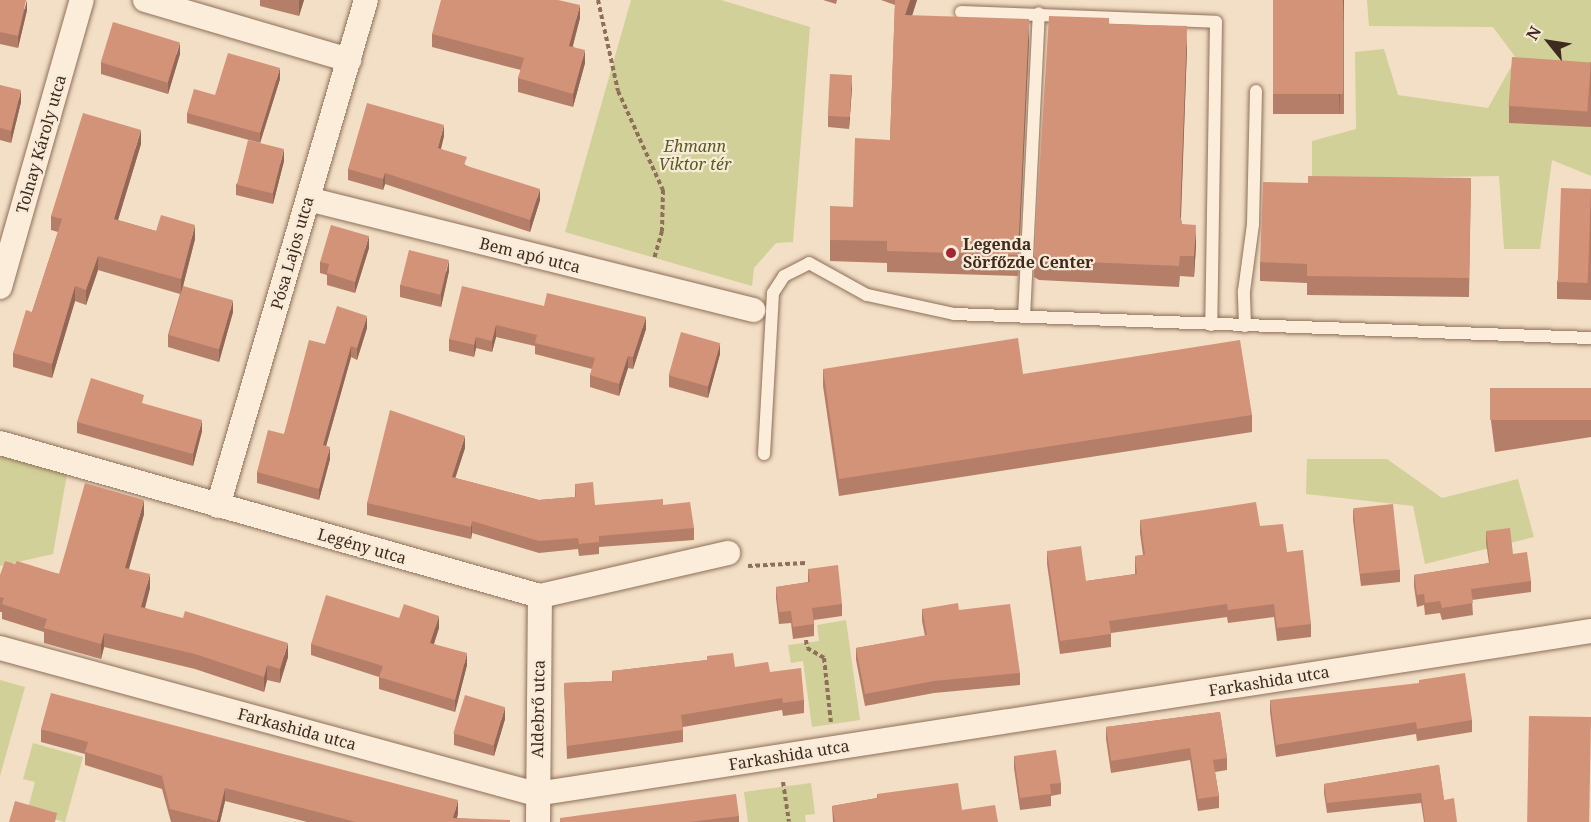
<!DOCTYPE html>
<html>
<head>
<meta charset="utf-8">
<style>
	body { margin:0 }
	#map { position:relative; width:1591px; height:822px; overflow:hidden; background:#f2dfc6; font-family:"Noto Serif",serif }
	div>[style] { position:absolute }
	[style*='--x'] { left:calc(var(--x)*1px); top:calc(var(--y)*1px); width:calc(var(--w)*1px); rotate:calc(var(--a)*1deg) }
	.green>* { inset:0; background:#d1d098 }
	.path>* { height:4px; margin-top:-2px; transform-origin:0; background:repeating-linear-gradient(90deg,#8f6f59 0 4.5px,transparent 0 7.5px) }
	.roads { filter:drop-shadow(0 0 2px #8f6f59) drop-shadow(0 0 2px #8f6f59) }
	.service>* { height:12px; margin:-6px; padding:0 6px; transform-origin:6px; border-radius:6px; background:#fbedda }
	.minor>* { height:24px; margin:-12px; padding:0 12px; transform-origin:12px; border-radius:12px; background:#fbedda }
	.wall>* { inset:0; background:#b57e68; transform-origin:0 0 }
	.shaded-wall>* { inset:0; background:#936755 }
	.building>* { inset:0; background:#d29379; transform-origin:0 0 }
	.dots>* { width:16px; height:16px; translate:-50% -50%; box-sizing:border-box; border:3px solid #f8ead6; border-radius:50% }
	span { translate:-50% -50%; white-space:nowrap; text-align:center; line-height:1.15; -webkit-text-stroke:4.5px #f8ead6; paint-order:stroke }
	.street-label { font-size:16px; color:#3e2a1e }
	.park-label { font-size:16px; color:#555c23; font-style:italic }
	.poi-label { font-size:16px; color:#3e2a1e; font-weight:700 }
	.left { translate:0 -50%; text-align:left }
	.north { position:absolute; left:1519px; top:12px; width:60px; height:60px; -webkit-text-stroke:4px #f8ead6; paint-order:stroke; rotate:300deg; font-size:16px; font-weight:700; line-height:24px; text-align:center; color:#3e2a1e }
	.north::after { content:''; display:block; margin:auto; width:21px; height:27px; background:#3e2a1e; clip-path:polygon(50% 0,100% 100%,50% 72%,0 100%) }
</style>
</head>
<body>
<div id="map">
	<div class="green">
		<i style="clip-path:polygon(631px 0,721px 0,810px 27px,793px 242px,776px 243px,754px 268px,752px 286px,565px 232px)"></i>
		<i style="clip-path:polygon(1367px 0,1591px 0,1591px 176px,1552px 160px,1540px 249px,1504px 249px,1499px 176px,1312px 179px,1312px 141px,1356px 129px,1355px 52px,1384px 49px,1398px 95px,1488px 108px,1516px 58px,1493px 27px,1369px 26px)"></i>
		<i style="clip-path:polygon(0 447px,67px 474px,53px 554px,0 566px)"></i>
		<i style="clip-path:polygon(1307px 459px,1387px 459px,1442px 498px,1518px 479px,1534px 537px,1425px 564px,1413px 506px,1306px 494px)"></i>
		<i style="clip-path:polygon(846px 620px,860px 720px,812px 727px,803px 661px,791px 663px,788px 645px,819px 641px,817px 625px)"></i>
		<i style="clip-path:polygon(0 680px,25px 687px,0 776px)"></i>
		<i style="clip-path:polygon(33px 743px,83px 757px,65px 822px,27px 812px,35px 782px,23px 779px)"></i>
		<i style="clip-path:polygon(811px 783px,815px 814px,805px 815px,806px 822px,748px 822px,744px 792px)"></i>
	</div>
	<div class="path">
		<i style="--x:598;--y:0;--w:93;--a:77.6"></i>
		<i style="--x:618;--y:91;--w:109;--a:65.6"></i>
		<i style="--x:663;--y:190;--w:41;--a:91.4"></i>
		<i style="--x:662;--y:231;--w:29;--a:106"></i>
		<i style="--x:748;--y:566;--w:58;--a:-3"></i>
		<i style="--x:806;--y:640;--w:8;--a:83"></i>
		<i style="--x:807;--y:648;--w:20;--a:30"></i>
		<i style="--x:824;--y:658;--w:65;--a:83.9"></i>
		<i style="--x:783;--y:782;--w:40;--a:81.5"></i>
	</div>
	<div class="roads">
		<div class="service">
			<i style="--x:961;--y:12;--w:255;--a:2.2"></i>
			<i style="--x:1216;--y:22;--w:303;--a:90.9"></i>
			<i style="--x:1024;--y:317;--w:304;--a:-87.2"></i>
			<i style="--x:1245;--y:326;--w:35;--a:-92"></i>
			<i style="--x:1244;--y:291;--w:68;--a:-82.3"></i>
			<i style="--x:1253;--y:224;--w:133;--a:-88.7"></i>
			<i style="--x:764;--y:454;--w:161;--a:-86.8"></i>
			<i style="--x:773;--y:293;--w:20;--a:-57"></i>
			<i style="--x:784;--y:276;--w:28;--a:-27"></i>
			<i style="--x:809;--y:263;--w:66;--a:28.9"></i>
			<i style="--x:867;--y:295;--w:89;--a:12.3"></i>
			<i style="--x:954;--y:314;--w:637;--a:2.16"></i>
		</div>
		<div class="minor">
			<i style="--x:145;--y:0;--w:213;--a:16.4"></i>
			<i style="--x:308;--y:199;--w:459;--a:14"></i>
			<i style="--x:0;--y:287;--w:298;--a:-74.1"></i>
			<i style="--x:0;--y:443;--w:561;--a:15.82"></i>
			<i style="--x:540;--y:596;--w:193;--a:-12.9"></i>
			<i style="--x:218;--y:506;--w:527;--a:-73.7"></i>
			<i style="--x:0;--y:648;--w:556;--a:15.24"></i>
			<i style="--x:536;--y:794;--w:1068;--a:-8.78"></i>
			<i style="--x:538;--y:822;--w:226;--a:-89.5"></i>
		</div>
	</div>
	<div class="wall">
		<i style="clip-path:polygon(0 0,27px 10px,18px 48px,0 44px)"></i>
		<i style="clip-path:polygon(260px 0,304px 0,299px 16px,260px 6px)"></i>
		<i style="clip-path:polygon(823px 0,837px 0,836px 4px)"></i>
		<i style="clip-path:polygon(881px 0,917px 0,912px 16px,1029px 41px,1018px 276px,887px 272px,887px 263px,830px 261px,830px 240px,853px 207px,890px 140px,895px 5px)"></i>
		<i style="left:1273px;top:0;width:71px;height:114px"></i>
		<i style="clip-path:polygon(580px 18px,573px 46px,585px 63px,573px 107px,518px 92px,518px 78px,521px 70px,432px 47px,432px 34px)"></i>
		<i style="clip-path:polygon(1109px 24px,1187px 47px,1181px 219px,1182px 224px,1196px 245px,1194px 277px,1180px 276px,1179px 287px,1039px 280px,1034px 277px,1034px 256px)"></i>
		<i style="clip-path:polygon(180px 54px,168px 94px,101px 74px,101px 62px)"></i>
		<i style="clip-path:polygon(1591px 62px,1591px 127px,1509px 123px,1509px 106px)"></i>
		<i style="clip-path:polygon(280px 79px,260px 143px,187px 123px,187px 113px,215px 95px)"></i>
		<i style="clip-path:polygon(0 85px,21px 102px,11px 143px,0 140px)"></i>
		<i style="clip-path:polygon(852px 87px,849px 129px,828px 127px,828px 116px)"></i>
		<i style="clip-path:polygon(444px 136px,441px 149px,467px 166px,540px 200px,530px 232px,385px 184px,383px 190px,348px 180px,348px 169px)"></i>
		<i style="clip-path:polygon(141px 144px,118px 220px,156px 231px,195px 239px,183px 286px,233px 312px,219px 362px,168px 347px,168px 335px,180px 294px,98px 270px,86px 305px,75px 301px,52px 378px,13px 367px,13px 353px,32px 312px,58px 232px,51px 230px,51px 216px)"></i>
		<i style="clip-path:polygon(284px 161px,273px 204px,236px 195px,236px 184px)"></i>
		<i style="clip-path:polygon(1471px 178px,1469px 297px,1307px 295px,1307px 283px,1260px 281px,1260px 262px,1308px 183px)"></i>
		<i style="clip-path:polygon(1591px 189px,1591px 300px,1557px 299px,1557px 282px)"></i>
		<i style="clip-path:polygon(369px 248px,355px 293px,327px 285px,327px 275px,320px 273px,320px 262px)"></i>
		<i style="clip-path:polygon(449px 271px,441px 307px,400px 297px,400px 285px)"></i>
		<i style="clip-path:polygon(544px 306px,646px 329px,633px 369px,628px 368px,619px 396px,590px 387px,590px 375px,592px 369px,535px 354px,535px 346px,496px 337px,492px 352px,476px 348px,474px 357px,449px 351px,449px 339px)"></i>
		<i style="clip-path:polygon(367px 328px,357px 360px,351px 357px,326px 446px,330px 459px,319px 500px,257px 483px,257px 472px,284px 434px,325px 344px)"></i>
		<i style="clip-path:polygon(720px 354px,708px 398px,669px 387px,669px 375px)"></i>
		<i style="clip-path:polygon(823px 369px,1023px 374px,1252px 415px,1252px 432px,839px 496px,823px 386px)"></i>
		<i style="clip-path:polygon(1591px 388px,1591px 437px,1495px 452px,1491px 421px,1491px 404px)"></i>
		<i style="clip-path:polygon(144px 404px,202px 431px,193px 466px,77px 433px,77px 422px)"></i>
		<i style="clip-path:polygon(465px 448px,455px 478px,539px 500px,575px 497px,575px 484px,595px 505px,663px 505px,694px 528px,694px 540px,599px 547px,599px 554px,579px 556px,578px 549px,539px 553px,472px 533px,471px 539px,367px 515px,367px 503px)"></i>
		<i style="clip-path:polygon(1353px 509px,1400px 570px,1400px 582px,1361px 586px,1353px 520px)"></i>
		<i style="clip-path:polygon(144px 514px,129px 569px,150px 588px,145px 608px,288px 657px,280px 683px,267px 680px,264px 692px,195px 669px,104px 647px,101px 659px,44px 643px,44px 632px,2px 619px,2px 612px,0 612px,0 575px,15px 564px,59px 574px)"></i>
		<i style="clip-path:polygon(1140px 520px,1260px 526px,1287px 552px,1311px 624px,1311px 637px,1277px 641px,1274px 617px,1228px 623px,1227px 617px,1111px 633px,1111px 647px,1060px 654px,1047px 564px,1047px 551px,1086px 581px,1135px 574px,1135px 556px,1143px 555px,1140px 533px)"></i>
		<i style="clip-path:polygon(1486px 531px,1531px 581px,1531px 592px,1472px 600px,1473px 615px,1442px 620px,1440px 613px,1425px 615px,1424px 605px,1417px 607px,1414px 586px,1414px 575px,1489px 563px,1486px 543px)"></i>
		<i style="clip-path:polygon(808px 569px,842px 604px,842px 616px,814px 620px,814px 636px,793px 639px,791px 623px,779px 624px,776px 598px,776px 587px,808px 582px)"></i>
		<i style="clip-path:polygon(922px 609px,959px 610px,1020px 673px,1020px 685px,934px 693px,865px 706px,856px 660px,856px 648px,925px 636px,922px 621px)"></i>
		<i style="clip-path:polygon(399px 618px,439px 628px,434px 644px,467px 665px,455px 712px,379px 689px,379px 677px,311px 655px,311px 644px)"></i>
		<i style="clip-path:polygon(707px 656px,735px 667px,770px 672px,804px 700px,804px 713px,783px 716px,782px 710px,683px 727px,683px 742px,567px 759px,564px 683px,612px 681px,612px 671px,707px 660px)"></i>
		<i style="clip-path:polygon(1270px 700px,1472px 720px,1472px 732px,1417px 741px,1416px 734px,1276px 757px,1270px 712px)"></i>
		<i style="clip-path:polygon(1220px 712px,1227px 758px,1227px 770px,1215px 772px,1219px 796px,1219px 808px,1198px 811px,1190px 760px,1111px 773px,1106px 739px,1106px 727px)"></i>
		<i style="clip-path:polygon(505px 719px,494px 756px,454px 745px,454px 733px)"></i>
		<i style="clip-path:polygon(41px 729px,458px 813px,457px 818px,510px 822px,307px 822px,225px 801px,220px 822px,171px 822px,162px 789px,85px 765px,85px 754px,41px 742px)"></i>
		<i style="clip-path:polygon(1014px 756px,1061px 783px,1061px 794px,1051px 796px,1051px 806px,1020px 810px,1014px 768px)"></i>
		<i style="clip-path:polygon(1439px 765px,1444px 800px,1457px 822px,1424px 822px,1421px 803px,1327px 813px,1324px 793px,1324px 784px)"></i>
		<i style="clip-path:polygon(877px 794px,962px 810px,998px 822px,833px 822px,832px 806px,877px 798px)"></i>
		<i style="clip-path:polygon(739px 816px,739px 822px,560px 822px,560px 818px)"></i>
	</div>
	<div class="shaded-wall">
		<i style="clip-path:polygon(27px 0,27px 10px,18px 48px,18px 36px)"></i>
		<i style="clip-path:polygon(299px 0,304px 0,299px 16px)"></i>
		<i style="clip-path:polygon(910px 0,917px 0,905px 37px,905px 15px)"></i>
		<i style="clip-path:polygon(1343px 0,1344px 0,1339px 117px,1339px 97px)"></i>
		<i style="clip-path:polygon(580px 5px,580px 18px,569px 59px,569px 46px)"></i>
		<i style="clip-path:polygon(1029px 19px,1029px 41px,1018px 276px,1018px 255px)"></i>
		<i style="clip-path:polygon(1187px 26px,1187px 47px,1180px 236px,1180px 216px)"></i>
		<i style="clip-path:polygon(180px 43px,180px 54px,168px 94px,168px 82px)"></i>
		<i style="clip-path:polygon(585px 50px,585px 63px,573px 107px,573px 94px)"></i>
		<i style="clip-path:polygon(280px 68px,280px 79px,260px 143px,260px 133px)"></i>
		<i style="clip-path:polygon(852px 75px,852px 87px,849px 129px,849px 117px)"></i>
		<i style="clip-path:polygon(21px 90px,21px 102px,11px 143px,11px 131px)"></i>
		<i style="clip-path:polygon(444px 125px,444px 136px,438px 159px,438px 148px)"></i>
		<i style="clip-path:polygon(141px 130px,141px 144px,114px 233px,114px 219px)"></i>
		<i style="clip-path:polygon(284px 149px,284px 161px,273px 204px,273px 193px)"></i>
		<i style="clip-path:polygon(385px 173px,385px 184px,383px 190px,383px 179px)"></i>
		<i style="clip-path:polygon(540px 189px,540px 200px,530px 232px,530px 220px)"></i>
		<i style="clip-path:polygon(195px 225px,195px 239px,181px 294px,181px 279px)"></i>
		<i style="clip-path:polygon(1196px 225px,1196px 245px,1194px 277px,1194px 256px)"></i>
		<i style="clip-path:polygon(369px 236px,369px 248px,355px 293px,355px 282px)"></i>
		<i style="clip-path:polygon(98px 256px,98px 270px,86px 305px,86px 290px)"></i>
		<i style="clip-path:polygon(449px 260px,449px 271px,441px 307px,441px 295px)"></i>
		<i style="clip-path:polygon(75px 286px,75px 301px,52px 378px,52px 364px)"></i>
		<i style="clip-path:polygon(233px 300px,233px 312px,219px 362px,219px 350px)"></i>
		<i style="clip-path:polygon(367px 316px,367px 328px,357px 360px,357px 348px)"></i>
		<i style="clip-path:polygon(646px 317px,646px 329px,633px 369px,633px 357px)"></i>
		<i style="clip-path:polygon(496px 325px,496px 337px,492px 352px,492px 341px)"></i>
		<i style="clip-path:polygon(476px 337px,476px 348px,474px 357px,474px 345px)"></i>
		<i style="clip-path:polygon(720px 343px,720px 354px,708px 398px,708px 386px)"></i>
		<i style="clip-path:polygon(351px 346px,351px 357px,323px 457px,323px 445px)"></i>
		<i style="clip-path:polygon(628px 356px,628px 368px,619px 396px,619px 384px)"></i>
		<i style="clip-path:polygon(202px 420px,202px 431px,193px 466px,193px 454px)"></i>
		<i style="clip-path:polygon(465px 436px,465px 448px,452px 488px,452px 477px)"></i>
		<i style="clip-path:polygon(330px 447px,330px 459px,319px 500px,319px 489px)"></i>
		<i style="clip-path:polygon(144px 500px,144px 514px,125px 582px,125px 568px)"></i>
		<i style="clip-path:polygon(472px 521px,472px 533px,471px 539px,471px 527px)"></i>
		<i style="clip-path:polygon(150px 574px,150px 588px,141px 622px,141px 607px)"></i>
		<i style="clip-path:polygon(439px 616px,439px 628px,430px 655px,430px 643px)"></i>
		<i style="clip-path:polygon(104px 633px,104px 647px,101px 659px,101px 644px)"></i>
		<i style="clip-path:polygon(288px 643px,288px 657px,280px 683px,280px 669px)"></i>
		<i style="clip-path:polygon(467px 653px,467px 665px,455px 712px,455px 700px)"></i>
		<i style="clip-path:polygon(267px 665px,267px 680px,264px 692px,264px 677px)"></i>
		<i style="clip-path:polygon(505px 707px,505px 719px,494px 756px,494px 745px)"></i>
		<i style="clip-path:polygon(225px 788px,225px 801px,220px 822px,217px 822px)"></i>
		<i style="clip-path:polygon(458px 800px,458px 813px,456px 822px,453px 818px)"></i>
	</div>
	<div class="building">
		<i style="clip-path:polygon(0 0,26px 0,18px 36px,0 32px)"></i>
		<i style="clip-path:polygon(441px 0,558px 0,580px 5px,569px 46px,585px 50px,573px 94px,518px 78px,524px 58px,432px 34px)"></i>
		<i style="clip-path:polygon(895px 0,910px 0,905px 15px,1029px 19px,1018px 255px,887px 251px,887px 241px,830px 240px,830px 206px,853px 207px,855px 138px,890px 140px)"></i>
		<i style="left:1273px;top:0;width:70px;height:94px"></i>
		<i style="clip-path:polygon(1049px 16px,1109px 18px,1109px 24px,1187px 26px,1180px 216px,1182px 224px,1196px 225px,1194px 256px,1180px 256px,1179px 266px,1039px 260px,1034px 256px)"></i>
		<i style="left:113px;top:22px;width:70px;height:42px;rotate:17deg"></i>
		<i style="clip-path:polygon(228px 53px,280px 68px,260px 133px,187px 113px,194px 89px,215px 95px)"></i>
		<i style="left:1512px;top:57px;width:79px;height:49px;rotate:4deg"></i>
		<i style="left:830px;top:74px;width:22px;height:42px;rotate:3deg"></i>
		<i style="clip-path:polygon(0 85px,21px 90px,11px 131px,0 128px)"></i>
		<i style="clip-path:polygon(367px 103px,444px 125px,438px 148px,467px 157px,464px 165px,540px 189px,530px 220px,385px 173px,383px 179px,348px 169px)"></i>
		<i style="clip-path:polygon(83px 113px,141px 130px,114px 219px,156px 231px,161px 215px,195px 225px,181px 279px,98px 256px,86px 290px,75px 286px,52px 364px,13px 353px,26px 310px,32px 312px,62px 219px,51px 216px)"></i>
		<i style="left:248px;top:140px;width:37px;height:46px;rotate:14deg"></i>
		<i style="clip-path:polygon(1308px 176px,1471px 178px,1469px 278px,1307px 276px,1307px 264px,1260px 262px,1263px 182px,1308px 183px)"></i>
		<i style="left:1561px;top:188px;width:30px;height:94px;rotate:2deg"></i>
		<i style="clip-path:polygon(331px 225px,369px 236px,355px 282px,327px 273px,329px 264px,320px 262px)"></i>
		<i style="left:409px;top:250px;width:41px;height:36px;rotate:14deg"></i>
		<i style="left:183px;top:286px;width:52px;height:51px;rotate:16deg"></i>
		<i style="clip-path:polygon(462px 286px,544px 306px,547px 293px,646px 317px,633px 357px,628px 356px,619px 384px,590px 375px,595px 358px,535px 343px,537px 335px,496px 325px,492px 341px,476px 337px,474px 345px,449px 339px)"></i>
		<i style="clip-path:polygon(337px 306px,367px 316px,357px 348px,351px 346px,323px 445px,330px 447px,319px 489px,257px 472px,268px 430px,284px 434px,309px 340px,325px 344px)"></i>
		<i style="left:681px;top:332px;width:41px;height:45px;rotate:16deg"></i>
		<i style="clip-path:polygon(1018px 338px,1023px 374px,1240px 340px,1252px 415px,839px 479px,823px 369px)"></i>
		<i style="clip-path:polygon(91px 378px,144px 395px,142px 403px,202px 420px,193px 454px,77px 422px)"></i>
		<i style="left:1591px;top:388px;width:32px;height:101px;rotate:90deg"></i>
		<i style="clip-path:polygon(390px 410px,465px 436px,452px 477px,539px 500px,576px 497px,575px 484px,593px 482px,595px 505px,663px 499px,663px 505px,690px 502px,694px 528px,599px 536px,599px 542px,579px 544px,578px 538px,539px 541px,472px 521px,471px 527px,367px 503px)"></i>
		<i style="clip-path:polygon(85px 483px,144px 500px,125px 568px,150px 574px,141px 607px,183px 618px,185px 611px,288px 643px,280px 669px,267px 665px,264px 677px,195px 654px,104px 633px,101px 644px,44px 628px,47px 619px,2px 604px,4px 598px,0 597px,0 575px,5px 561px,15px 564px,17px 561px,59px 574px)"></i>
		<i style="clip-path:polygon(1256px 502px,1260px 526px,1283px 524px,1287px 552px,1303px 550px,1311px 624px,1277px 628px,1274px 604px,1228px 610px,1227px 604px,1109px 621px,1111px 634px,1060px 641px,1047px 551px,1081px 546px,1086px 581px,1137px 574px,1135px 556px,1145px 555px,1140px 520px)"></i>
		<i style="left:1393px;top:504px;width:66px;height:40px;rotate:84deg"></i>
		<i style="clip-path:polygon(1510px 528px,1513px 554px,1527px 552px,1531px 581px,1471px 589px,1473px 603px,1442px 608px,1440px 601px,1425px 603px,1424px 594px,1417px 595px,1414px 575px,1490px 563px,1486px 531px)"></i>
		<i style="clip-path:polygon(838px 565px,842px 604px,812px 608px,814px 624px,793px 627px,791px 611px,779px 612px,776px 587px,810px 582px,808px 569px)"></i>
		<i style="clip-path:polygon(326px 595px,399px 618px,404px 604px,439px 616px,430px 643px,467px 653px,455px 700px,379px 677px,383px 666px,311px 644px)"></i>
		<i style="clip-path:polygon(958px 603px,959px 610px,1010px 604px,1020px 673px,934px 681px,865px 694px,856px 648px,927px 635px,922px 609px)"></i>
		<i style="clip-path:polygon(733px 653px,735px 667px,768px 662px,770px 672px,801px 668px,804px 700px,783px 703px,782px 698px,681px 715px,683px 730px,567px 746px,564px 683px,613px 681px,612px 671px,707px 660px,707px 656px)"></i>
		<i style="clip-path:polygon(1465px 673px,1472px 720px,1417px 729px,1416px 722px,1276px 745px,1270px 700px,1419px 683px,1419px 680px)"></i>
		<i style="clip-path:polygon(51px 693px,458px 800px,453px 818px,510px 820px,510px 822px,356px 822px,225px 788px,217px 821px,170px 809px,162px 776px,85px 752px,88px 742px,41px 729px)"></i>
		<i style="left:465px;top:695px;width:42px;height:40px;rotate:17deg"></i>
		<i style="clip-path:polygon(1220px 712px,1227px 758px,1213px 760px,1219px 796px,1198px 799px,1190px 748px,1111px 761px,1106px 727px)"></i>
		<i style="left:1529px;top:716px;width:62px;height:106px;rotate:1deg"></i>
		<i style="clip-path:polygon(1056px 750px,1061px 783px,1050px 784px,1051px 794px,1020px 798px,1014px 756px)"></i>
		<i style="clip-path:polygon(1439px 765px,1444px 800px,1454px 798px,1457px 822px,1425px 822px,1421px 793px,1327px 803px,1324px 784px)"></i>
		<i style="clip-path:polygon(958px 783px,962px 810px,995px 805px,998px 822px,835px 822px,832px 806px,878px 798px,877px 794px)"></i>
		<i style="clip-path:polygon(736px 794px,739px 816px,689px 822px,560px 822px,560px 818px)"></i>
		<i style="clip-path:polygon(15px 801px,57px 813px,55px 822px,9px 822px)"></i>
	</div>
	<div class="dots">
		<i style="left:951px;top:253px;background:#a22536"></i>
	</div>
	<div class="street-label">
		<span style="left:41px;top:144px;rotate:-74deg">Tolnay Károly utca</span>
		<span style="left:292px;top:253px;rotate:-74deg">Pósa Lajos utca</span>
		<span style="left:530px;top:255px;rotate:14deg">Bem apó utca</span>
		<span style="left:362px;top:546px;rotate:16deg">Legény utca</span>
		<span style="left:1269px;top:681px;rotate:-9deg">Farkashida utca</span>
		<span style="left:538px;top:709px;rotate:-89deg">Aldebrő utca</span>
		<span style="left:297px;top:729px;rotate:15deg">Farkashida utca</span>
		<span style="left:789px;top:755px;rotate:-9deg">Farkashida utca</span>
	</div>
	<div class="park-label">
		<span style="left:695px;top:155px">Ehmann<br>Viktor tér</span>
	</div>
	<div class="poi-label">
		<span class="left" style="left:963px;top:253px">Legenda<br>Sörfőzde Center</span>
	</div>
	<div class="north">N</div>
</div>
</body>
</html>
